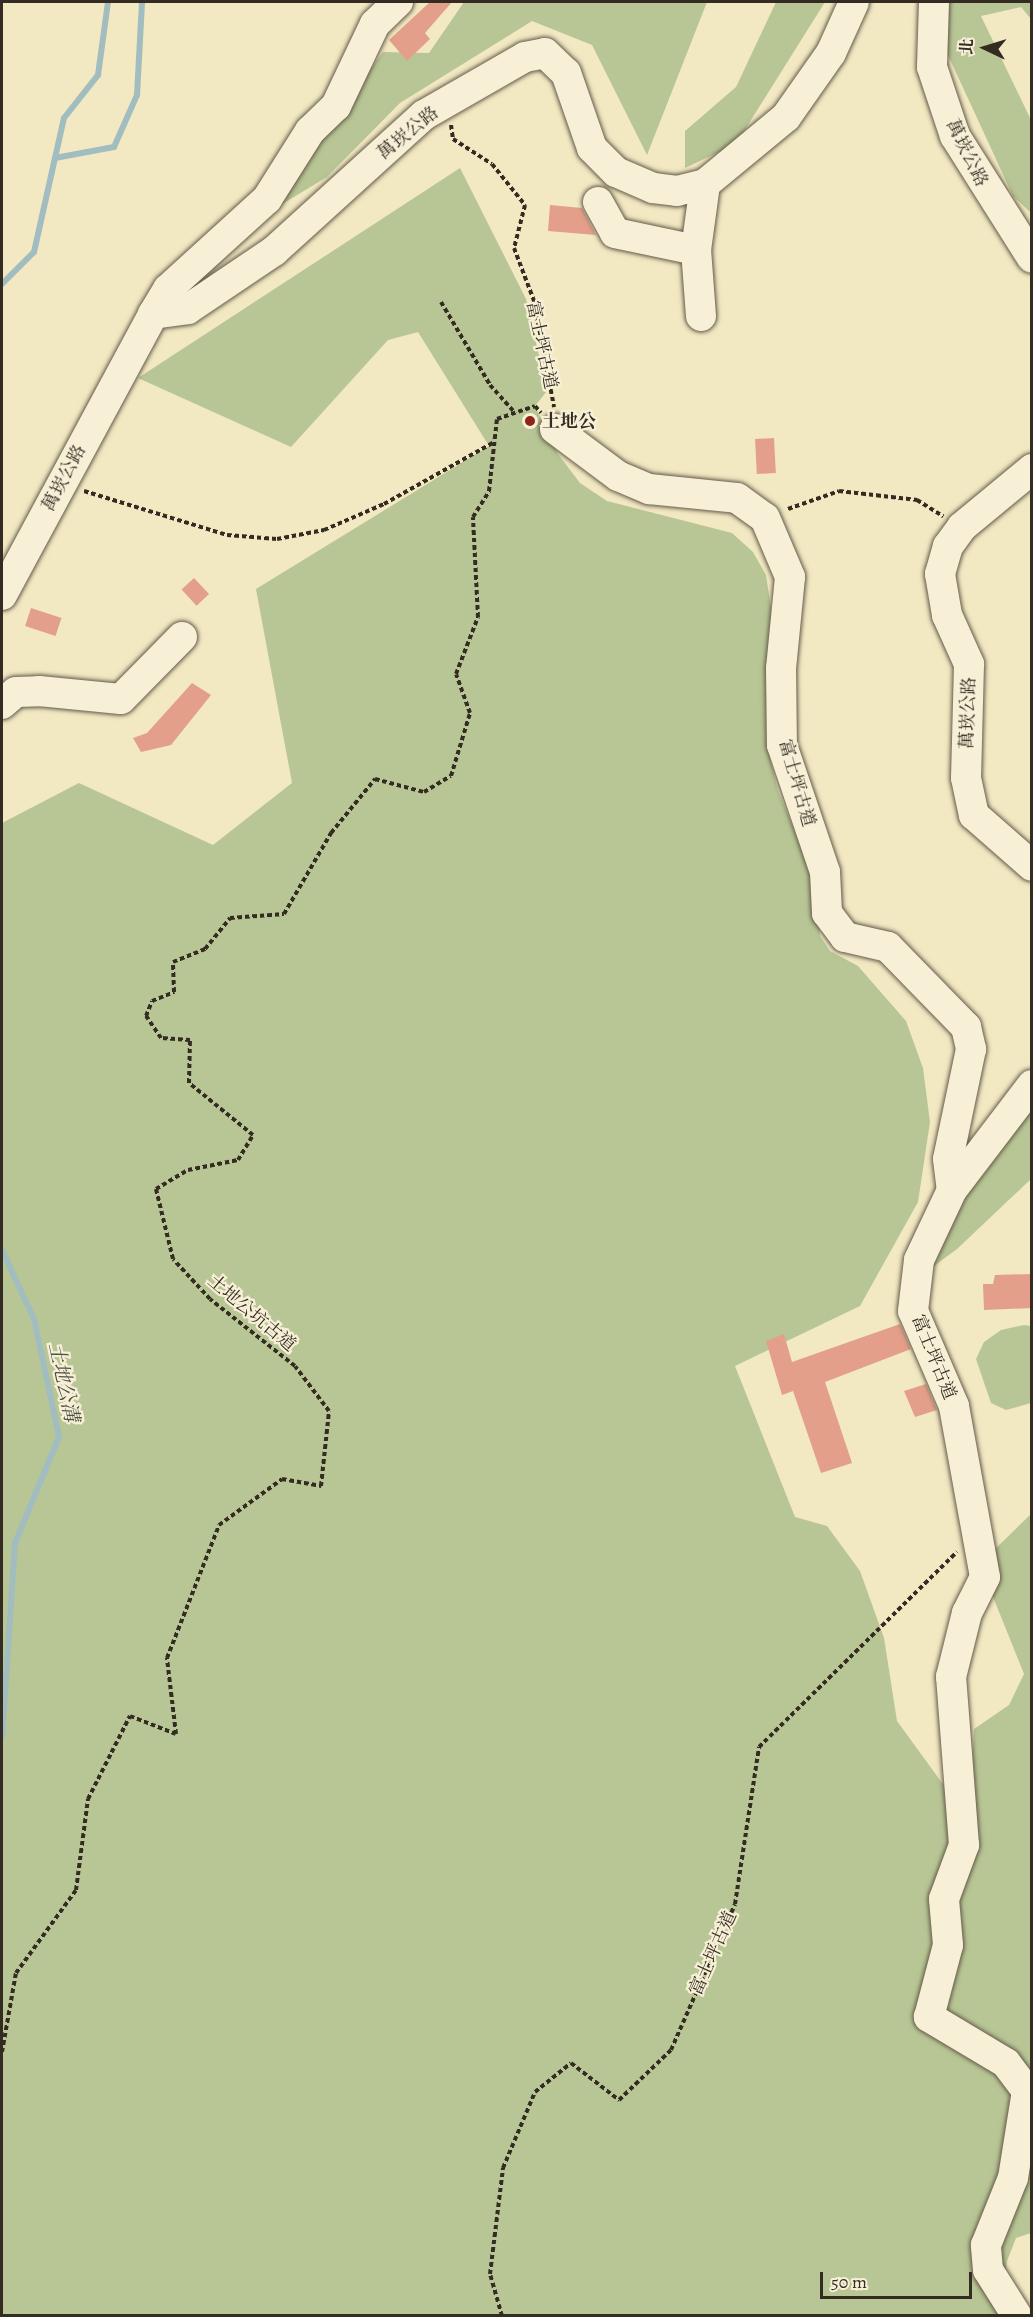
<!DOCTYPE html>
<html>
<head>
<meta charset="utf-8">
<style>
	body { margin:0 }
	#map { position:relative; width:1033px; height:2317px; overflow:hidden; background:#f2e8c2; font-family:Alegreya,"Noto Serif TC",serif }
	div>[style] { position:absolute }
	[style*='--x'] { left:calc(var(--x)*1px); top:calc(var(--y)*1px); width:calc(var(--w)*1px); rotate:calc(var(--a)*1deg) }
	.green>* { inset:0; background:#b8c695 }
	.stream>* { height:6px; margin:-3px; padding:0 3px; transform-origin:3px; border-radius:3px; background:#a2bdbf }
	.building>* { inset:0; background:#e39f89; transform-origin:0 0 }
	.path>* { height:4px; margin-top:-2px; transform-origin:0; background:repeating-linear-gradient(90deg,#342c22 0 4.5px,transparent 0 7.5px) }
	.roads { filter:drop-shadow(0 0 2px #645b4a) drop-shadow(0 0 2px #645b4a) }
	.minor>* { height:30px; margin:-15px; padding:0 15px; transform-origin:15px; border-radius:15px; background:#f7f0d7 }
	.dots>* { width:16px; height:16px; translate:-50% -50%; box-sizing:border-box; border:3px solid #f7f0d7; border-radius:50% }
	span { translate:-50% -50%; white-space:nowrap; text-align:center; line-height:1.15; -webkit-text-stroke:4.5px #f7f0d7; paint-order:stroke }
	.street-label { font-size:18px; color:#342c22 }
	.poi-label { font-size:18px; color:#342c22; font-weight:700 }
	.left { translate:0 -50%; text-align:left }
	.water-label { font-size:20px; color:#505049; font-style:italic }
	.frame { position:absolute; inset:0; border:3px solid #342c22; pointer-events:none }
	.north { position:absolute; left:955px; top:18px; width:60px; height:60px; -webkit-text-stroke:4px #f7f0d7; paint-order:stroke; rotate:274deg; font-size:16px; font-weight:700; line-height:24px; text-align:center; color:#342c22 }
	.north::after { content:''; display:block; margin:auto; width:21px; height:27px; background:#342c22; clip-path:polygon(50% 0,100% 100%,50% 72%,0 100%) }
	.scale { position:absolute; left:820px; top:2272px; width:152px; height:27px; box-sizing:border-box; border:3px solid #342c22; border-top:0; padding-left:8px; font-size:18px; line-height:21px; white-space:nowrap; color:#342c22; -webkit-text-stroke:4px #f7f0d7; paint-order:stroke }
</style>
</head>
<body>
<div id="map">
	<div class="green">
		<i style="clip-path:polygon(464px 2px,707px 2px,647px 155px,592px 45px,532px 21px,400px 103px,327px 177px,264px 215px,383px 52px,429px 53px)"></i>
		<i style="clip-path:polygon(776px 2px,825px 2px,736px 144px,685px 168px,685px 131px,736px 87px)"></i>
		<i style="clip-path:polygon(946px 2px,1031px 2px,1031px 19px,1021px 7px,981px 16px,1031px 120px,1031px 213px,1013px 196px,941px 40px)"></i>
		<i style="clip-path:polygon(460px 168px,526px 299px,547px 391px,535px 406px,558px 454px,580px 483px,607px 501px,732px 533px,753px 552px,766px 575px,774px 628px,768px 750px,778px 791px,815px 880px,820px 936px,830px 951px,858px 966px,906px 1021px,923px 1068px,930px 1122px,918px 1202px,860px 1306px,735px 1366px,795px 1517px,827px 1526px,860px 1571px,884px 1638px,897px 1721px,953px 1798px,972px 1772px,974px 1729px,1009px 1705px,1024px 1674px,985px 1577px,993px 1551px,1031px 1514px,1031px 2233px,1016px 2238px,1007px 2261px,1001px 2315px,2px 2316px,2px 823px,79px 783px,213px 845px,292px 783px,256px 589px,489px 446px,418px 332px,388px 340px,291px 447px,138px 378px)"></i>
		<i style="clip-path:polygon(1031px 1100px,1031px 1179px,957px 1249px,934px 1266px,928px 1264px,946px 1219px)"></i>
		<i style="clip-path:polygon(1024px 1325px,1031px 1326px,1031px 1403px,1006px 1410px,991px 1403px,976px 1359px,984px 1342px,1001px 1330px)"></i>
	</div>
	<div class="stream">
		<i style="--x:55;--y:158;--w:60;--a:-10.6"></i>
		<i style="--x:114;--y:147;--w:57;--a:-66.1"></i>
		<i style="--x:137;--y:95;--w:93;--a:-86.9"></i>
		<i style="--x:2;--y:284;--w:45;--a:-45"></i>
		<i style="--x:34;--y:252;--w:137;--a:-77.4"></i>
		<i style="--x:64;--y:118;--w:55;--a:-51.7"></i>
		<i style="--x:98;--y:75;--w:74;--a:-82.2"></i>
		<i style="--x:2;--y:1250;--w:76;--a:65.1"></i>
		<i style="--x:34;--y:1319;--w:121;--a:78"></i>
		<i style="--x:59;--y:1437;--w:115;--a:112.5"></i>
		<i style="--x:15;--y:1543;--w:194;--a:93.8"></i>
	</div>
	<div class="building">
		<i style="clip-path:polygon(430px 2px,452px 2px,425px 33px,430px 39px,407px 61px,389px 40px)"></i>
		<i style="clip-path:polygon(550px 205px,582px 208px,596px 235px,548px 231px)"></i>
		<i style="left:774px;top:438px;width:35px;height:19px;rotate:87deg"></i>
		<i style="left:194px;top:578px;width:22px;height:17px;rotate:47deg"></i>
		<i style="left:31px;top:608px;width:32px;height:19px;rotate:18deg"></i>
		<i style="clip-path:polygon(192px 683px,211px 695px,171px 745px,141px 752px,133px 738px,147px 733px)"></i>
		<i style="clip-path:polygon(1031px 1274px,1032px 1308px,984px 1310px,983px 1284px,993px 1284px,995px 1275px)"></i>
		<i style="clip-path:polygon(900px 1324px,911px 1349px,825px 1382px,852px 1463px,821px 1473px,793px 1391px,782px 1395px,766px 1341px,784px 1334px,792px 1362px)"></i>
		<i style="clip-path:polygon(926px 1384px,937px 1410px,915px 1417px,904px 1391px)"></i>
	</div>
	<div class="path">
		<i style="--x:451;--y:125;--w:14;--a:82"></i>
		<i style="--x:453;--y:139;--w:46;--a:32.7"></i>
		<i style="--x:492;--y:164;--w:53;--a:51.2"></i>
		<i style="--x:525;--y:205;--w:44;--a:104.3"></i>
		<i style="--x:514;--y:248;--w:57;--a:69.3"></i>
		<i style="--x:534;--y:301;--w:108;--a:79.3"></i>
		<i style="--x:441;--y:302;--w:96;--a:59.4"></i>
		<i style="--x:490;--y:385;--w:38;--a:48"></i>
		<i style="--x:84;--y:491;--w:150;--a:17.1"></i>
		<i style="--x:227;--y:535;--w:50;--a:4.6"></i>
		<i style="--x:277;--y:539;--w:48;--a:-10.8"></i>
		<i style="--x:324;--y:530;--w:65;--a:-23.4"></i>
		<i style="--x:384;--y:504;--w:126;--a:-29.4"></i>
		<i style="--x:788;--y:509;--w:54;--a:-19.4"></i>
		<i style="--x:839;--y:491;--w:79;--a:6.6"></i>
		<i style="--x:917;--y:500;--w:31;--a:32"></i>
		<i style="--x:2;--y:2052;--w:80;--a:-80"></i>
		<i style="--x:16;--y:1973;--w:102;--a:-54.1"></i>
		<i style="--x:76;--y:1890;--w:92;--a:-82.5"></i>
		<i style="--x:88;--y:1799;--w:93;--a:-63.2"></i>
		<i style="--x:130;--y:1716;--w:49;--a:21.4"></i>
		<i style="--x:176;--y:1734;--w:77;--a:-96.8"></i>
		<i style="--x:167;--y:1658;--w:143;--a:-68.6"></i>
		<i style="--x:219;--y:1525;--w:78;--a:-36.1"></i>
		<i style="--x:282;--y:1479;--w:40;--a:10"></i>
		<i style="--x:321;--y:1486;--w:75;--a:-83.9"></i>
		<i style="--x:329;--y:1411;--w:56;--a:-127.1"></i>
		<i style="--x:295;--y:1366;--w:108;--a:-141.8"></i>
		<i style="--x:210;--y:1299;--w:54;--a:-132.8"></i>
		<i style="--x:173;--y:1259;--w:72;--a:-103.7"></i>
		<i style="--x:156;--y:1189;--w:37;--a:-31"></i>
		<i style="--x:188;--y:1170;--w:51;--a:-11.3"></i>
		<i style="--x:238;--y:1160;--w:29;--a:-59"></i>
		<i style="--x:253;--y:1135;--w:82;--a:-140.9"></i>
		<i style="--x:189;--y:1083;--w:43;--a:-88.7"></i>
		<i style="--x:190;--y:1040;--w:29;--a:-176"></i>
		<i style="--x:161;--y:1038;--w:27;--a:-124"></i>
		<i style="--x:146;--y:1016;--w:16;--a:-68"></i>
		<i style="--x:152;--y:1001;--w:24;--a:-22"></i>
		<i style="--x:174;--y:992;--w:30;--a:-92"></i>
		<i style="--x:173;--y:962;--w:35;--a:-22"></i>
		<i style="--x:205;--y:949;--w:40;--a:-51"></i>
		<i style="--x:230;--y:918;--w:54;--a:-4.2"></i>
		<i style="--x:284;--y:914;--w:94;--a:-59.9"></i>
		<i style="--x:331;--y:833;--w:70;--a:-50.8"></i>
		<i style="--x:375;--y:779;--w:51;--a:14.9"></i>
		<i style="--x:424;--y:792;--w:31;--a:-31"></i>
		<i style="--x:451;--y:776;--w:66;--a:-73.2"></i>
		<i style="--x:470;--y:713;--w:41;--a:-109.7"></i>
		<i style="--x:456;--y:674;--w:61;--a:-68.9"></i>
		<i style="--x:478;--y:617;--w:100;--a:-92.9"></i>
		<i style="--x:473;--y:517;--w:31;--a:-58"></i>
		<i style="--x:489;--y:491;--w:72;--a:-83.7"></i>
		<i style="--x:497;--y:419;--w:40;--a:-18.9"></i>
		<i style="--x:535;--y:406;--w:9;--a:49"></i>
		<i style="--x:502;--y:2316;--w:44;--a:-105.9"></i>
		<i style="--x:490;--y:2274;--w:107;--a:-83"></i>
		<i style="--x:503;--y:2168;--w:82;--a:-67.2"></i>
		<i style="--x:535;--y:2092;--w:46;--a:-38.9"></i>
		<i style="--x:571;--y:2063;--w:61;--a:37.6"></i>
		<i style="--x:619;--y:2100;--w:72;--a:-43.9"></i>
		<i style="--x:671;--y:2050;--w:159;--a:-66.3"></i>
		<i style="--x:735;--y:1904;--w:159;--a:-81.3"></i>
		<i style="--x:759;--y:1747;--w:278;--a:-44.6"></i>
	</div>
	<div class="roads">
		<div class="minor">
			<i style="--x:934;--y:2;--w:65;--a:91.8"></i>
			<i style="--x:932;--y:67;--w:73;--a:71.6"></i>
			<i style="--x:955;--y:136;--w:144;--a:57.7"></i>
			<i style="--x:598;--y:202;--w:35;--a:61"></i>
			<i style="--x:615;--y:233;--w:83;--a:11.9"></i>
			<i style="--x:153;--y:314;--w:29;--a:-59"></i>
			<i style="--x:168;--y:289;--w:134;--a:-42.3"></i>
			<i style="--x:267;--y:199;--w:80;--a:-57.7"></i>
			<i style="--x:310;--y:131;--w:36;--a:-44"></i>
			<i style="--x:336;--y:106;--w:91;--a:-64.6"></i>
			<i style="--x:375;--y:24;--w:32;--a:-44"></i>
			<i style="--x:701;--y:316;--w:66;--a:-94.3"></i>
			<i style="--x:696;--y:250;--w:67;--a:-82.2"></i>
			<i style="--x:555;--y:429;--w:79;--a:36.7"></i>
			<i style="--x:618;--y:476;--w:34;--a:23"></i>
			<i style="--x:649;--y:489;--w:88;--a:5.8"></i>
			<i style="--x:737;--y:498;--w:34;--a:36"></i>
			<i style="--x:765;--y:518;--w:64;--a:67"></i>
			<i style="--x:790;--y:577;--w:91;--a:95.6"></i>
			<i style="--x:781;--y:668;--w:77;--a:89.3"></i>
			<i style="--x:782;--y:745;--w:134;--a:71.3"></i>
			<i style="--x:825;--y:872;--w:41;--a:87.2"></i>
			<i style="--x:827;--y:913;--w:30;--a:53"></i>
			<i style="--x:845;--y:937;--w:44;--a:13.1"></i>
			<i style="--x:888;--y:947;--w:112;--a:45.7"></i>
			<i style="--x:966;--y:1027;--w:23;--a:77"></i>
			<i style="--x:971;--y:1049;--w:112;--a:101.8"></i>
			<i style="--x:948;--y:1159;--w:31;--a:83"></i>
			<i style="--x:1032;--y:469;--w:91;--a:140.4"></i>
			<i style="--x:962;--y:527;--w:24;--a:126"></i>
			<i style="--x:948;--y:546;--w:29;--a:106"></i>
			<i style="--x:940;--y:574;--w:42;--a:80.3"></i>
			<i style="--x:947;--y:615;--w:54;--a:65.8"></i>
			<i style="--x:969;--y:664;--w:114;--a:91.5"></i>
			<i style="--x:966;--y:778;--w:38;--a:78"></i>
			<i style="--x:974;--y:815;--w:77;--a:41.3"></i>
			<i style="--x:2;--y:595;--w:319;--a:-61.7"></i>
			<i style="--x:153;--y:314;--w:35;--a:-8"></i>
			<i style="--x:188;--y:309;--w:104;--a:-34"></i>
			<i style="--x:274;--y:251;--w:202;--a:-42.2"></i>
			<i style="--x:424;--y:115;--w:116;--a:-29.9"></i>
			<i style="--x:525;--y:57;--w:20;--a:-11"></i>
			<i style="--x:545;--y:53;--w:29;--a:44"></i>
			<i style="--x:566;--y:73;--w:79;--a:70.9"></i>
			<i style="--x:592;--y:148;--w:34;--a:45"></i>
			<i style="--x:616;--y:172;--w:40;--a:23.4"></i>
			<i style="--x:653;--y:188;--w:24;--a:7"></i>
			<i style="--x:677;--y:191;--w:29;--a:-14"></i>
			<i style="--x:705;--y:184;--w:105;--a:-39.6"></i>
			<i style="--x:786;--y:117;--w:78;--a:-54.9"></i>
			<i style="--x:831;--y:53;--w:56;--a:-65.7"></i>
			<i style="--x:2;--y:704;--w:18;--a:-41"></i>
			<i style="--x:16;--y:692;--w:23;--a:-2"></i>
			<i style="--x:39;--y:691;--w:82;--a:5.6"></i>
			<i style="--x:121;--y:699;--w:87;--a:-45.5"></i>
			<i style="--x:1017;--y:2316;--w:54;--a:-122.2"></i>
			<i style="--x:988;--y:2270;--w:25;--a:-95"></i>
			<i style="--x:986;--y:2245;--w:72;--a:-68.1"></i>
			<i style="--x:1013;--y:2178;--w:88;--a:-80.9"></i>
			<i style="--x:1027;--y:2091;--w:35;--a:-127"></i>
			<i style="--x:1006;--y:2063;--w:90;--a:-149.1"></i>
			<i style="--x:929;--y:2017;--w:74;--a:-75.2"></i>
			<i style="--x:948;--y:1945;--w:46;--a:-95"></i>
			<i style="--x:944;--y:1899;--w:58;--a:-69.7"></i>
			<i style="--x:964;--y:1845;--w:169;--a:-94.4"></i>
			<i style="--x:951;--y:1677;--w:66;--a:-76"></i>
			<i style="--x:967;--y:1613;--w:40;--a:-63.4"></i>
			<i style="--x:985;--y:1577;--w:174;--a:-100.3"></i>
			<i style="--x:954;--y:1406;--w:103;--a:-113.3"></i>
			<i style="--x:913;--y:1311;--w:51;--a:-83.3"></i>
			<i style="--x:919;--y:1260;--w:77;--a:-64.8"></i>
			<i style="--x:952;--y:1190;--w:132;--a:-52.7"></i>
		</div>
	</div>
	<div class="dots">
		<i style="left:530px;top:421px;background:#8f2418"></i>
	</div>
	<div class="street-label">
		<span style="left:408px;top:133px;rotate:-39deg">萬崁公路</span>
		<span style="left:967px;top:153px;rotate:64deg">萬崁公路</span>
		<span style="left:542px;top:345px;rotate:78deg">富士坪古道</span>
		<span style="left:64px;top:478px;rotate:-62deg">萬崁公路</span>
		<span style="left:968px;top:713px;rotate:-88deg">萬崁公路</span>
		<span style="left:797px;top:783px;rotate:74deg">富士坪古道</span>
		<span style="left:252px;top:1313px;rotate:40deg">土地公坑古道</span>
		<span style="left:934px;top:1357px;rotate:68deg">富士坪古道</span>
		<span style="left:713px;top:1953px;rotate:-66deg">富士坪古道</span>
	</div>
	<div class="poi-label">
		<span class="left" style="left:542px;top:421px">土地公</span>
	</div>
	<div class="water-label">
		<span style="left:64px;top:1382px;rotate:78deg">土地公溝</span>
	</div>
	<div class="frame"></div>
	<div class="north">北</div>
	<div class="scale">50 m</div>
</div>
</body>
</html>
